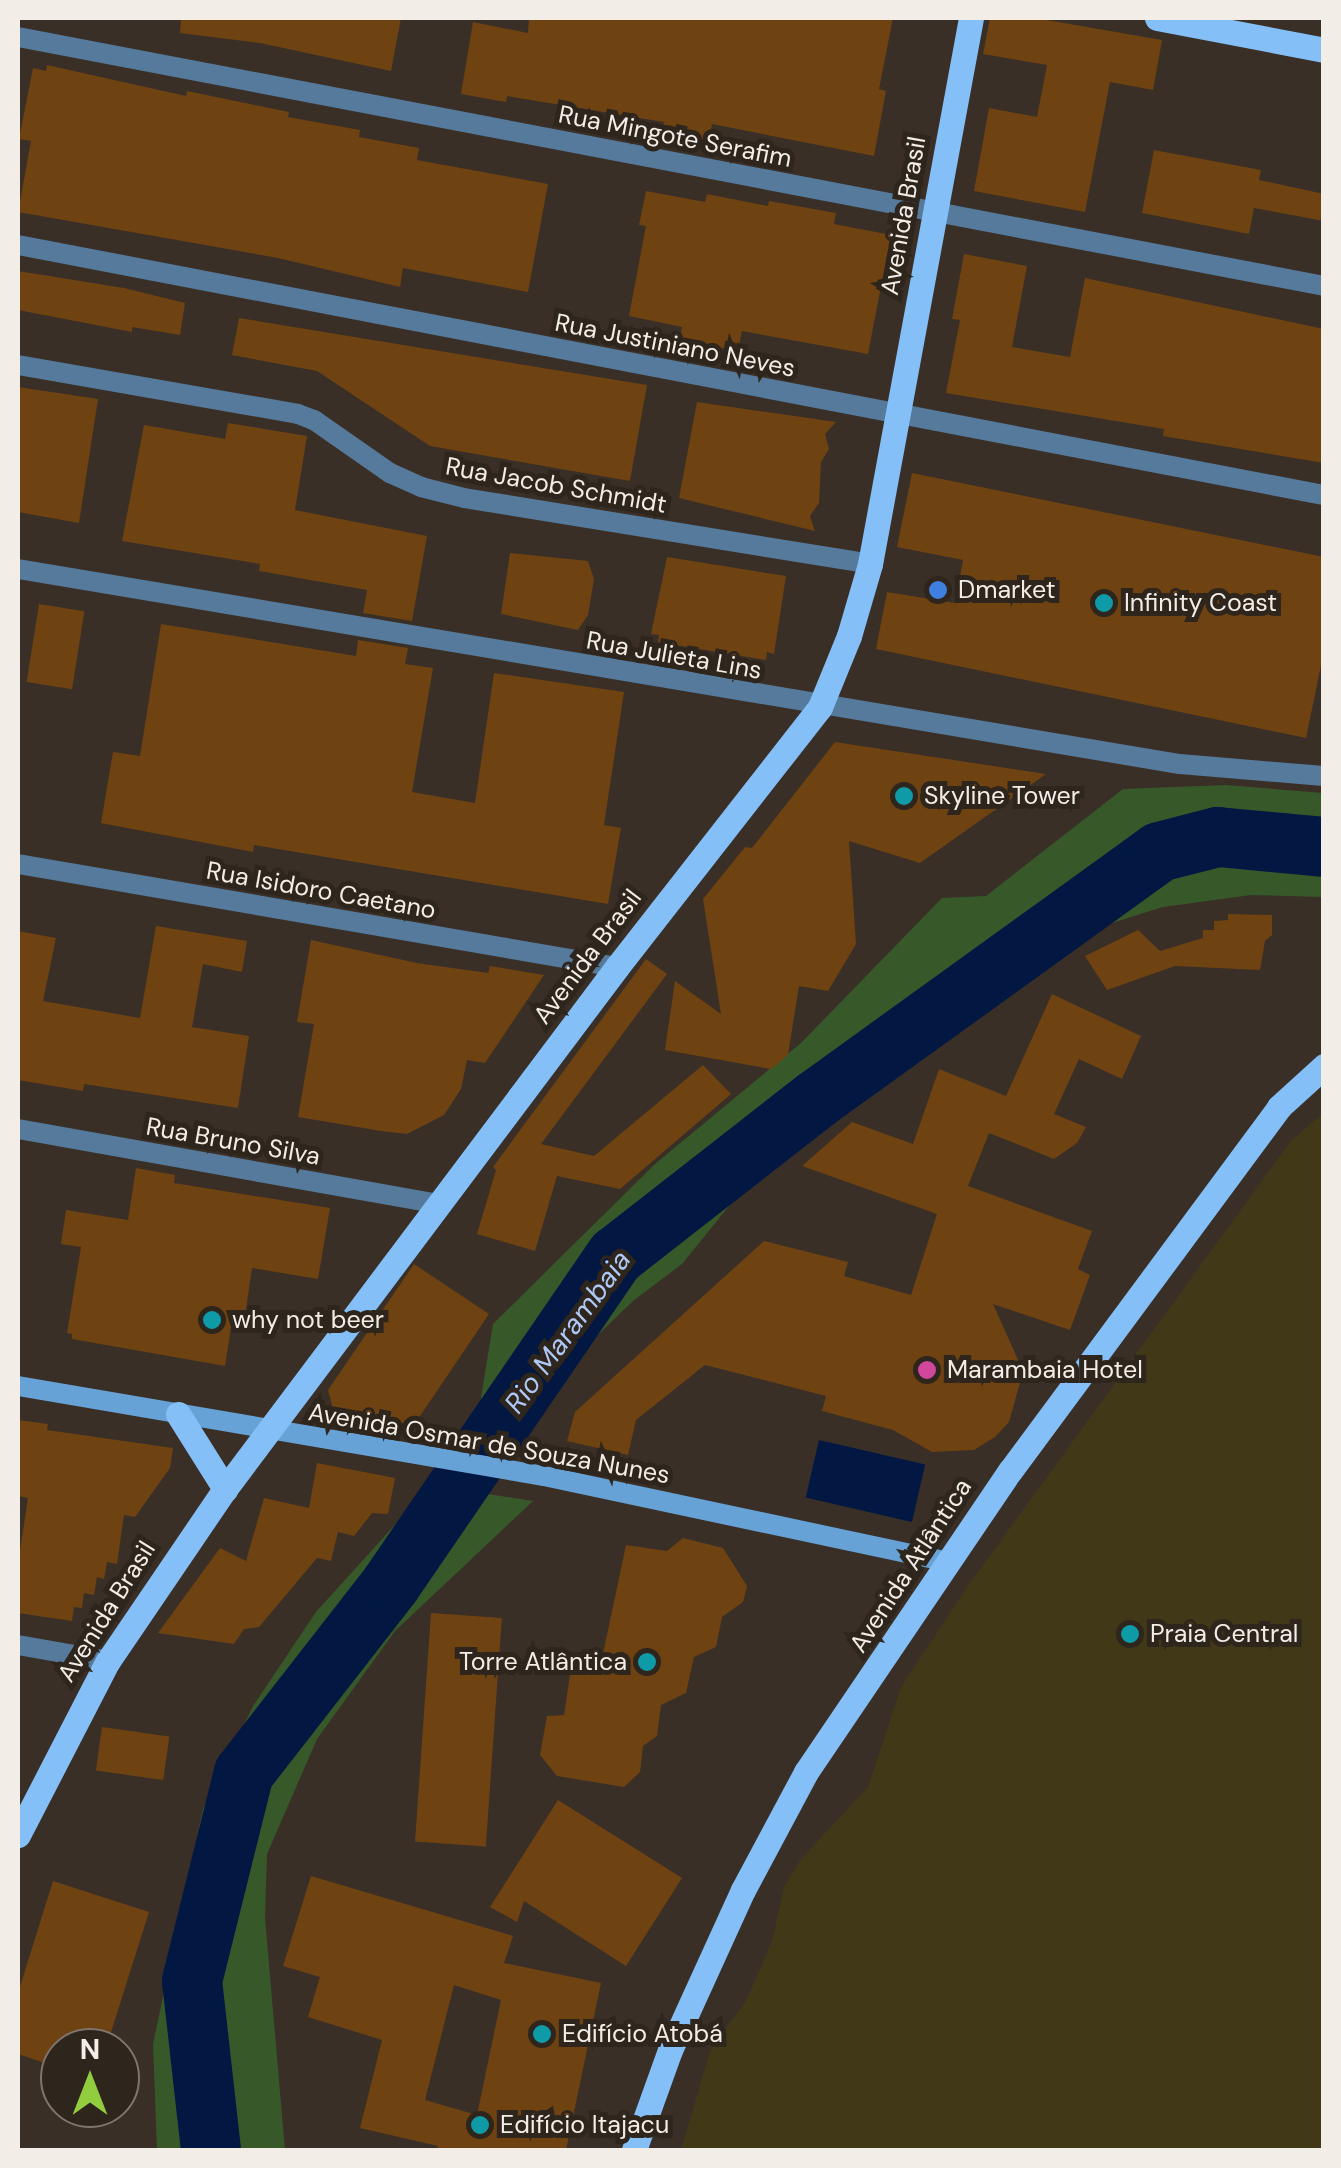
<!DOCTYPE html>
<html>
<head>
<meta charset="utf-8">
<style>
	body { margin:0 }
	#map { position:relative; width:1341px; height:2168px; overflow:hidden; background:#392f27; font-family:"DM Sans",sans-serif }
	div>[style] { position:absolute }
	[style*='--x'] { left:calc(var(--x)*1px); top:calc(var(--y)*1px); width:calc(var(--w)*1px); rotate:calc(var(--a)*1deg) }
	.green>* { inset:0; background:#37592a }
	.sand>* { inset:0; background:#413818 }
	.water>* { inset:0; background:#021843; transform-origin:0 0 }
	.river>* { height:60px; margin:-30px; padding:0 30px; transform-origin:30px; border-radius:30px; background:#021843 }
	.building>* { inset:0; background:#6f4211; transform-origin:0 0 }
	.street>* { height:20px; margin:-10px; padding:0 10px; transform-origin:10px; border-radius:10px; background:#557a9b }
	.secondary>* { height:20px; margin:-10px; padding:0 10px; transform-origin:10px; border-radius:10px; background:#67a2d7 }
	.primary>* { height:25px; margin:-12.5px; padding:0 12.5px; transform-origin:12.5px; border-radius:12.5px; background:#84c0f7 }
	.dots>* { width:28px; height:28px; translate:-50% -50%; box-sizing:border-box; border:5px solid #2e251d; border-radius:50% }
	span { translate:-50% -50%; white-space:nowrap; text-align:center; line-height:1.15; -webkit-text-stroke:10px #2e251d; paint-order:stroke }
	.street-label { font-size:25px; color:#f3ede7 }
	.poi-label { font-size:25px; color:#f3ede7 }
	.left { translate:0 -50%; text-align:left }
	.right { translate:-100% -50%; text-align:right }
	.water-label { font-size:28px; color:#aec8f6; font-style:italic }
	.frame { position:absolute; inset:0; border:20px solid #f3ede7; pointer-events:none }
	.north { position:absolute; left:40px; top:2028px; width:100px; height:100px; box-sizing:border-box; background:#2e251d; border:2px solid #7d756e; border-radius:50%; rotate:0deg; font-size:28px; font-weight:700; line-height:40px; text-align:center; color:#f3ede7 }
	.north::after { content:''; display:block; margin:auto; width:35px; height:45px; background:#92cd3f; clip-path:polygon(50% 0,100% 100%,50% 72%,0 100%) }
</style>
</head>
<body>
<div id="map">
	<div class="green">
		<i style="clip-path:polygon(1226px 785px,1323px 793px,1323px 897px,1251px 895px,1163px 907px,1086px 931px,1021px 959px,938px 1024px,887px 1071px,767px 1159px,682px 1264px,633px 1301px,547px 1384px,528px 1426px,477px 1422px,493px 1324px,655px 1164px,801px 1043px,942px 898px,986px 896px,1123px 789px)"></i>
		<i style="clip-path:polygon(431px 1485px,533px 1501px,395px 1631px,317px 1739px,267px 1854px,265px 1918px,285px 2150px,157px 2150px,153px 2044px,203px 1809px,253px 1706px,316px 1612px)"></i>
	</div>
	<div class="sand">
		<i style="clip-path:polygon(1323px 1113px,1323px 2150px,681px 2150px,710px 2051px,747px 1999px,772px 1941px,784px 1887px,801px 1859px,868px 1787px,901px 1687px,972px 1580px,1290px 1142px)"></i>
	</div>
	<div class="water">
		<i style="left:819px;top:1440px;width:109px;height:59px;rotate:13deg"></i>
	</div>
	<div class="river">
		<i style="--x:211;--y:2150;--w:170;--a:-96.4"></i>
		<i style="--x:192;--y:1981;--w:214;--a:-76"></i>
		<i style="--x:244;--y:1773;--w:239;--a:-52.1"></i>
		<i style="--x:391;--y:1584;--w:398;--a:-55.6"></i>
		<i style="--x:616;--y:1256;--w:255;--a:-38"></i>
		<i style="--x:817;--y:1099;--w:422;--a:-35.8"></i>
		<i style="--x:1159;--y:852;--w:61;--a:-14.3"></i>
		<i style="--x:1218;--y:837;--w:106;--a:5.4"></i>
	</div>
	<div class="building">
		<i style="clip-path:polygon(181px 18px,401px 18px,391px 71px,260px 43px,180px 33px)"></i>
		<i style="clip-path:polygon(529px 18px,893px 18px,879px 89px,886px 91px,874px 156px,712px 124px,708px 148px,661px 139px,664px 122px,507px 96px,506px 102px,461px 94px,473px 22px,528px 33px)"></i>
		<i style="clip-path:polygon(990px 18px,1035px 18px,1162px 40px,1153px 90px,1110px 82px,1085px 212px,974px 191px,989px 108px,1037px 117px,1047px 65px,983px 54px)"></i>
		<i style="clip-path:polygon(47px 65px,186px 96px,187px 91px,289px 112px,288px 117px,360px 130px,359px 137px,419px 148px,417px 160px,548px 184px,528px 292px,403px 268px,400px 287px,278px 258px,18px 212px,31px 141px,19px 139px,33px 68px,46px 71px)"></i>
		<i style="clip-path:polygon(1154px 150px,1261px 170px,1259px 180px,1324px 194px,1324px 221px,1254px 208px,1249px 234px,1142px 213px)"></i>
		<i style="clip-path:polygon(646px 191px,705px 202px,707px 194px,768px 206px,769px 201px,836px 213px,834px 224px,891px 235px,868px 354px,742px 331px,738px 351px,680px 340px,682px 327px,629px 316px,646px 226px,639px 225px)"></i>
		<i style="clip-path:polygon(964px 254px,1027px 266px,1012px 347px,1070px 357px,1085px 278px,1324px 329px,1324px 463px,1163px 436px,1164px 429px,946px 393px,960px 320px,952px 319px)"></i>
		<i style="clip-path:polygon(18px 271px,124px 288px,185px 303px,180px 335px,132px 327px,132px 332px,18px 310px)"></i>
		<i style="clip-path:polygon(239px 318px,647px 385px,630px 481px,430px 446px,317px 371px,232px 355px)"></i>
		<i style="clip-path:polygon(18px 387px,98px 399px,79px 523px,18px 512px)"></i>
		<i style="clip-path:polygon(697px 402px,836px 422px,825px 434px,829px 449px,821px 462px,819px 503px,810px 516px,815px 531px,679px 498px)"></i>
		<i style="clip-path:polygon(228px 423px,307px 436px,295px 510px,427px 536px,412px 621px,363px 613px,367px 590px,259px 571px,260px 564px,122px 541px,144px 425px,225px 439px)"></i>
		<i style="clip-path:polygon(912px 473px,1324px 557px,1324px 651px,1306px 738px,876px 649px,887px 592px,955px 603px,963px 560px,897px 547px)"></i>
		<i style="clip-path:polygon(510px 553px,588px 561px,594px 579px,588px 615px,578px 630px,501px 614px)"></i>
		<i style="clip-path:polygon(667px 557px,786px 576px,774px 654px,767px 652px,766px 660px,658px 642px,659px 635px,651px 634px)"></i>
		<i style="left:39px;top:604px;width:46px;height:79px;rotate:9deg"></i>
		<i style="clip-path:polygon(161px 624px,356px 656px,358px 640px,408px 648px,405px 664px,433px 668px,412px 792px,475px 803px,494px 673px,624px 692px,604px 825px,621px 828px,608px 904px,254px 845px,253px 852px,101px 823px,113px 752px,140px 756px)"></i>
		<i style="clip-path:polygon(835px 742px,1046px 774px,920px 863px,849px 841px,856px 944px,828px 991px,799px 986px,788px 1055px,771px 1069px,665px 1050px,675px 981px,721px 1014px,703px 899px,745px 847px,752px 848px)"></i>
		<i style="clip-path:polygon(1228px 914px,1272px 915px,1272px 935px,1265px 941px,1260px 970px,1175px 966px,1107px 990px,1085px 956px,1138px 930px,1160px 951px,1203px 938px,1203px 930px,1214px 930px,1214px 921px,1228px 920px)"></i>
		<i style="clip-path:polygon(156px 926px,247px 941px,242px 972px,203px 964px,192px 1027px,249px 1036px,238px 1108px,84px 1084px,83px 1091px,18px 1080px,18px 931px,56px 938px,43px 1001px,140px 1018px)"></i>
		<i style="clip-path:polygon(311px 940px,417px 963px,488px 973px,490px 966px,544px 975px,485px 1063px,467px 1060px,461px 1089px,444px 1115px,407px 1134px,381px 1131px,298px 1117px,314px 1024px,297px 1022px)"></i>
		<i style="clip-path:polygon(646px 959px,667px 974px,541px 1144px,594px 1156px,703px 1065px,731px 1094px,620px 1189px,557px 1176px,535px 1251px,477px 1234px,496px 1170px,493px 1167px)"></i>
		<i style="clip-path:polygon(1052px 994px,1141px 1036px,1122px 1079px,1079px 1059px,1054px 1114px,1086px 1127px,1077px 1143px,1054px 1159px,989px 1133px,968px 1186px,1092px 1231px,1078px 1269px,1090px 1275px,1070px 1330px,993px 1304px,1019px 1362px,1021px 1379px,1009px 1422px,995px 1437px,974px 1450px,932px 1452px,893px 1430px,822px 1411px,826px 1396px,705px 1365px,636px 1420px,628px 1455px,567px 1441px,575px 1412px,764px 1241px,848px 1262px,844px 1276px,911px 1295px,937px 1214px,802px 1166px,852px 1122px,913px 1144px,939px 1069px,1006px 1096px)"></i>
		<i style="clip-path:polygon(136px 1168px,175px 1175px,174px 1183px,330px 1208px,318px 1279px,252px 1268px,245px 1316px,233px 1314px,225px 1366px,72px 1339px,72px 1334px,67px 1333px,81px 1247px,61px 1244px,66px 1210px,128px 1220px)"></i>
		<i style="clip-path:polygon(414px 1264px,489px 1314px,414px 1425px,334px 1412px,328px 1390px)"></i>
		<i style="clip-path:polygon(18px 1420px,48px 1424px,47px 1430px,173px 1448px,170px 1468px,135px 1517px,124px 1515px,117px 1564px,107px 1562px,104px 1579px,97px 1577px,94px 1595px,84px 1593px,82px 1608px,74px 1607px,72px 1621px,18px 1613px,18px 1564px,28px 1498px,18px 1496px)"></i>
		<i style="clip-path:polygon(317px 1463px,395px 1478px,388px 1514px,372px 1513px,354px 1536px,338px 1532px,331px 1561px,317px 1558px,259px 1627px,244px 1629px,234px 1644px,158px 1633px,220px 1548px,246px 1561px,264px 1498px,309px 1508px)"></i>
		<i style="clip-path:polygon(683px 1538px,723px 1548px,747px 1586px,743px 1602px,722px 1617px,716px 1647px,694px 1657px,686px 1693px,661px 1705px,657px 1736px,643px 1746px,640px 1772px,624px 1787px,557px 1776px,540px 1755px,547px 1716px,564px 1715px,571px 1668px,599px 1673px,626px 1545px,667px 1551px)"></i>
		<i style="left:431px;top:1613px;width:71px;height:229px;rotate:4deg"></i>
		<i style="left:102px;top:1727px;width:68px;height:44px;rotate:8deg"></i>
		<i style="clip-path:polygon(558px 1800px,682px 1878px,626px 1966px,524px 1901px,517px 1922px,490px 1907px)"></i>
		<i style="clip-path:polygon(evenodd,311px 1876px,513px 1936px,504px 1963px,601px 1983px,566px 2150px,437px 2150px,438px 2146px,360px 2128px,382px 2040px,308px 2017px,320px 1977px,283px 1966px,311px 1876px,454px 1985px,501px 2000px,477px 2115px,425px 2100px,454px 1985px)"></i>
		<i style="clip-path:polygon(53px 1881px,149px 1912px,106px 2048px,60px 2048px,60px 2068px,18px 2054px,18px 1993px)"></i>
	</div>
	<div class="street">
		<i style="--x:18;--y:37;--w:1330;--a:10.79"></i>
		<i style="--x:18;--y:245;--w:1330;--a:10.84"></i>
		<i style="--x:18;--y:365;--w:284;--a:9.9"></i>
		<i style="--x:298;--y:414;--w:17;--a:21"></i>
		<i style="--x:314;--y:420;--w:93;--a:34.9"></i>
		<i style="--x:390;--y:473;--w:34;--a:24"></i>
		<i style="--x:421;--y:487;--w:44;--a:14.3"></i>
		<i style="--x:464;--y:498;--w:411;--a:9.2"></i>
		<i style="--x:18;--y:569;--w:1178;--a:9.53"></i>
		<i style="--x:1180;--y:764;--w:144;--a:4.8"></i>
		<i style="--x:18;--y:864;--w:608;--a:9.76"></i>
		<i style="--x:18;--y:1129;--w:429;--a:10.1"></i>
		<i style="--x:18;--y:1645;--w:91;--a:10.1"></i>
	</div>
	<div class="secondary">
		<i style="--x:18;--y:1386;--w:534;--a:9.71"></i>
		<i style="--x:544;--y:1476;--w:415;--a:12"></i>
	</div>
	<div class="primary">
		<i style="--x:1157;--y:18;--w:170;--a:10.8"></i>
		<i style="--x:178;--y:1414;--w:89;--a:57.9"></i>
		<i style="--x:18;--y:1835;--w:196;--a:-62.7"></i>
		<i style="--x:108;--y:1661;--w:208;--a:-55.8"></i>
		<i style="--x:225;--y:1489;--w:653;--a:-53.09"></i>
		<i style="--x:617;--y:967;--w:330;--a:-52"></i>
		<i style="--x:820;--y:707;--w:77;--a:-67.8"></i>
		<i style="--x:849;--y:636;--w:75;--a:-73.7"></i>
		<i style="--x:870;--y:564;--w:555;--a:-79.52"></i>
		<i style="--x:634;--y:2150;--w:106;--a:-70.2"></i>
		<i style="--x:670;--y:2050;--w:176;--a:-65.5"></i>
		<i style="--x:743;--y:1890;--w:134;--a:-61.9"></i>
		<i style="--x:806;--y:1772;--w:364;--a:-55.9"></i>
		<i style="--x:1010;--y:1471;--w:453;--a:-53.5"></i>
		<i style="--x:1279;--y:1107;--w:61;--a:-42.3"></i>
	</div>
	<div class="dots">
		<i style="left:938px;top:590px;background:#3f7fe0"></i>
		<i style="left:1104px;top:603px;background:#0f9aa8"></i>
		<i style="left:904px;top:796px;background:#0f9aa8"></i>
		<i style="left:212px;top:1320px;background:#0f9aa8"></i>
		<i style="left:927px;top:1370px;background:#d1479c"></i>
		<i style="left:1130px;top:1634px;background:#0f9aa8"></i>
		<i style="left:647px;top:1662px;background:#0f9aa8"></i>
		<i style="left:542px;top:2034px;background:#0f9aa8"></i>
		<i style="left:480px;top:2125px;background:#0f9aa8"></i>
	</div>
	<div class="street-label">
		<span style="left:675px;top:137px;rotate:11deg">Rua Mingote Serafim</span>
		<span style="left:904px;top:216px;rotate:-80deg">Avenida Brasil</span>
		<span style="left:675px;top:346px;rotate:11deg">Rua Justiniano Neves</span>
		<span style="left:556px;top:486px;rotate:10deg">Rua Jacob Schmidt</span>
		<span style="left:674px;top:656px;rotate:10deg">Rua Julieta Lins</span>
		<span style="left:321px;top:891px;rotate:10deg">Rua Isidoro Caetano</span>
		<span style="left:588px;top:957px;rotate:-53deg">Avenida Brasil</span>
		<span style="left:233px;top:1142px;rotate:10deg">Rua Bruno Silva</span>
		<span style="left:489px;top:1444px;rotate:10deg">Avenida Osmar de Souza Nunes</span>
		<span style="left:911px;top:1566px;rotate:-57deg">Avenida Atlântica</span>
		<span style="left:107px;top:1612px;rotate:-58deg">Avenida Brasil</span>
	</div>
	<div class="poi-label">
		<span class="left" style="left:958px;top:590px">Dmarket</span>
		<span class="left" style="left:1124px;top:603px">Infinity Coast</span>
		<span class="left" style="left:924px;top:796px">Skyline Tower</span>
		<span class="left" style="left:232px;top:1320px">why not beer</span>
		<span class="left" style="left:947px;top:1370px">Marambaia Hotel</span>
		<span class="left" style="left:1150px;top:1634px">Praia Central</span>
		<span class="right" style="left:627px;top:1662px">Torre Atlântica</span>
		<span class="left" style="left:562px;top:2034px">Edifício Atobá</span>
		<span class="left" style="left:500px;top:2125px">Edifício Itajacu</span>
	</div>
	<div class="water-label">
		<span style="left:568px;top:1332px;rotate:-54deg">Rio Marambaia</span>
	</div>
	<div class="frame"></div>
	<div class="north">N</div>
</div>
</body>
</html>
